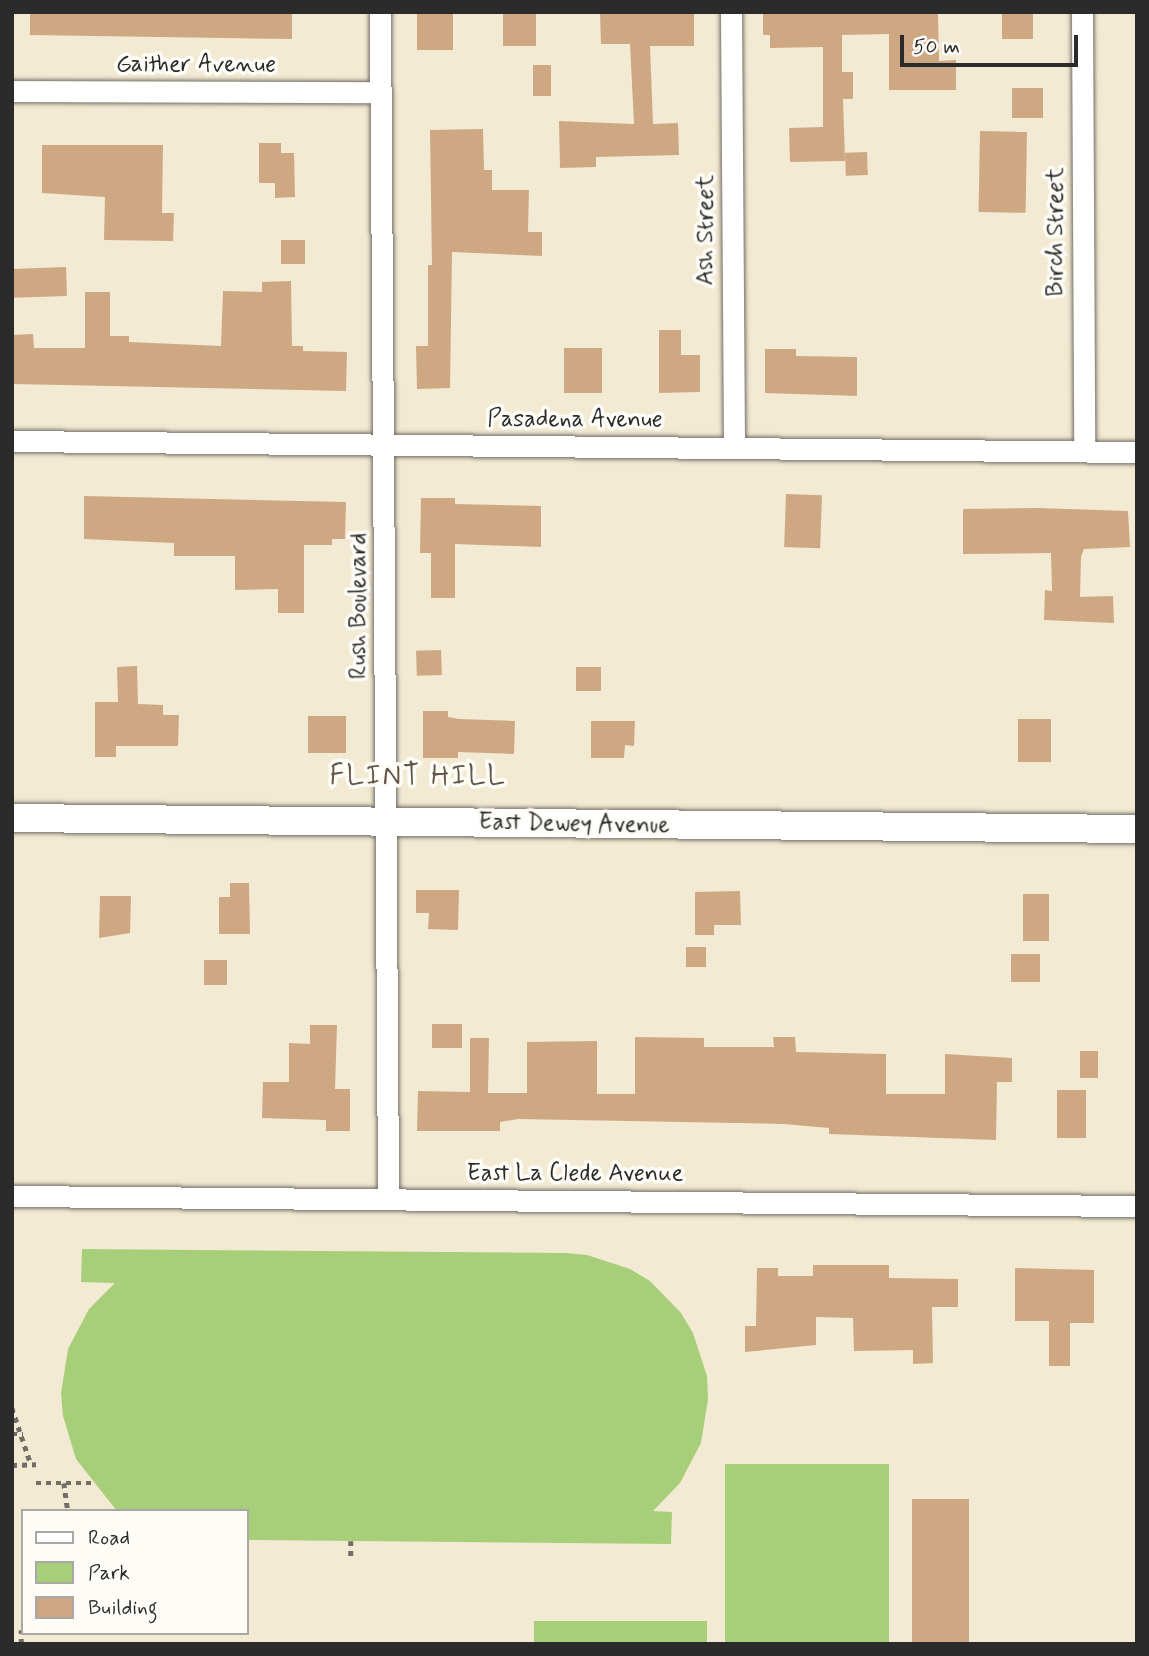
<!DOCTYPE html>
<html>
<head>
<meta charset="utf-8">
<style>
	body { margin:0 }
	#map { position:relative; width:1149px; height:1656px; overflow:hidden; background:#f3ead3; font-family:Mynerve,sans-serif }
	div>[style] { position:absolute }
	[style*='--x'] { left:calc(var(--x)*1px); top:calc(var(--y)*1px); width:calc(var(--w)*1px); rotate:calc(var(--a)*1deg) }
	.green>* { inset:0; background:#a7ce79; transform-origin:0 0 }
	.building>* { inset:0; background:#cea882; transform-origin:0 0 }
	.path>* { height:4.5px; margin-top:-2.25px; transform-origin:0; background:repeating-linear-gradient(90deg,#716e66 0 5px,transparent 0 10px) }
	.roads { filter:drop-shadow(0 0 2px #716e66) drop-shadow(0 0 2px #716e66) }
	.street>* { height:21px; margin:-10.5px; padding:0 10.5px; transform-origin:10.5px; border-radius:10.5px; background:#fff }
	.secondary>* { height:28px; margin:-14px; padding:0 14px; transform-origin:14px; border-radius:14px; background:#fff }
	span { translate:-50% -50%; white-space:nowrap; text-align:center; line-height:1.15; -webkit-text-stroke:7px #fdfcf7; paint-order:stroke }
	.street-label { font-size:24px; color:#2b2b2b }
	.quarter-label { font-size:28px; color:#645749; letter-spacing:2px }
	.frame { position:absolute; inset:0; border:14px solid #2b2b2b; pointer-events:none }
	.legend { position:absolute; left:21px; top:1509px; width:228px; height:126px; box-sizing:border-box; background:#fdfcf7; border:2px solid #a9a8a5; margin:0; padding:9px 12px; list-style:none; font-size:21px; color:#2b2b2b }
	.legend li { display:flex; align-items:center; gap:14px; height:35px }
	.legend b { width:35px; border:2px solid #a9a8a5 }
	.scale { position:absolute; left:900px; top:35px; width:178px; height:32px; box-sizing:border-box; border:4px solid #2b2b2b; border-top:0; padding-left:9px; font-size:21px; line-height:24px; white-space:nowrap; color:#2b2b2b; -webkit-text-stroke:5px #fdfcf7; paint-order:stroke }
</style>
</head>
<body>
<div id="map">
	<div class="green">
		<i style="clip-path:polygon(82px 1249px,565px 1253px,587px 1255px,630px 1269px,650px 1281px,681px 1313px,693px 1333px,707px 1376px,708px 1399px,701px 1443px,680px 1483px,653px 1511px,672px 1512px,671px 1544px,247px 1540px,247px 1511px,117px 1511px,76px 1459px,63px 1416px,61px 1393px,68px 1349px,89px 1309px,115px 1283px,81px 1282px)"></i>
		<i style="left:725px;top:1464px;width:164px;height:180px"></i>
		<i style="left:534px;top:1621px;width:173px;height:23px"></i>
	</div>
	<div class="building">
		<i style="clip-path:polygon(30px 12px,292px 12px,292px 39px,30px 35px)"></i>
		<i style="left:417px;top:12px;width:36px;height:38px"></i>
		<i style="left:503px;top:12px;width:33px;height:34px"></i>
		<i style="clip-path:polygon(600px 12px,694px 12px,694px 46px,650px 46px,653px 124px,678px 123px,679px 155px,596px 157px,596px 167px,560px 168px,559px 121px,634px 124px,630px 44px,601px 44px)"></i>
		<i style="clip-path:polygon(763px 12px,938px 12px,939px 61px,956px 60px,956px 90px,889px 90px,889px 34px,842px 35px,842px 72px,853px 72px,853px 99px,843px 99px,845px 161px,790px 162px,789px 128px,823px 127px,823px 47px,770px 48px,770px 35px,763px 35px)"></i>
		<i style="left:1002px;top:12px;width:31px;height:27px"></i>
		<i style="left:533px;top:65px;width:18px;height:31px"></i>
		<i style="left:1012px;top:88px;width:31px;height:30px"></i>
		<i style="clip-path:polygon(483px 129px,484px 170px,492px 170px,492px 190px,529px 190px,528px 232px,542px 232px,542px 256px,452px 252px,450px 388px,417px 389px,416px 346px,428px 346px,428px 265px,432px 265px,430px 130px)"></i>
		<i style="left:980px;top:131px;width:47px;height:81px;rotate:1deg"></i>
		<i style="clip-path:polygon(259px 143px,281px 143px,281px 153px,294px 153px,295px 197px,275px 198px,275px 183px,259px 183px)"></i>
		<i style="clip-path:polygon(42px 145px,163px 145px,162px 213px,174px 213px,173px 241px,104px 240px,105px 197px,42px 193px)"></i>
		<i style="left:867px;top:152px;width:23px;height:22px;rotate:88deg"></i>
		<i style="left:281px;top:240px;width:24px;height:24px"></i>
		<i style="left:66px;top:267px;width:29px;height:54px;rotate:88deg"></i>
		<i style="clip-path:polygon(291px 281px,292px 346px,303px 346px,303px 351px,347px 352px,346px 391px,12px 384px,12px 335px,33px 334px,34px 348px,85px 348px,85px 292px,110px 292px,110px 336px,129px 336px,129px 342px,221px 346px,223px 291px,262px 292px,262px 282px)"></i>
		<i style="clip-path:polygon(659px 330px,681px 330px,681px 355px,700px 355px,700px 392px,659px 393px)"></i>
		<i style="left:564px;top:348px;width:38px;height:45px"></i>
		<i style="clip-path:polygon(765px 349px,796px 349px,796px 356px,857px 357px,857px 396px,765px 393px)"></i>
		<i style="left:786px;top:494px;width:36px;height:53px;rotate:2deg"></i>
		<i style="clip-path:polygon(84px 496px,346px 502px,345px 539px,332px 539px,332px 545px,304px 545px,304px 613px,278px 613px,278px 589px,235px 590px,235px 556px,174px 556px,174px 543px,84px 539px)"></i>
		<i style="clip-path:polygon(421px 498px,455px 498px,455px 504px,541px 506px,541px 547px,455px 544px,455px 598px,431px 598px,431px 553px,420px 553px)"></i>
		<i style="clip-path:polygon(1039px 508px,1128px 511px,1130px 547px,1084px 549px,1081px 557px,1080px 597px,1113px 596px,1114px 623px,1044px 620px,1045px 590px,1052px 591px,1051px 553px,963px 554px,963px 509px)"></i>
		<i style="left:441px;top:650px;width:25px;height:25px;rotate:88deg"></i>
		<i style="clip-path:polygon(137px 666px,138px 704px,163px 705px,163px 715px,179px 715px,178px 746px,116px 746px,116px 757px,95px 757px,95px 702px,118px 702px,117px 667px)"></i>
		<i style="left:576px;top:667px;width:25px;height:24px"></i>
		<i style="clip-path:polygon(423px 711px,448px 711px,448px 717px,459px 719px,515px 721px,514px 754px,458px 752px,458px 758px,423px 758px)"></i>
		<i style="left:308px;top:716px;width:38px;height:37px"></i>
		<i style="left:1018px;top:719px;width:33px;height:43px"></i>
		<i style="clip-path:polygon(591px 721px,635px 721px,634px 746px,625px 745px,624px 758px,591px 758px)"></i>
		<i style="clip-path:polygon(230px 883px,249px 883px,250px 934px,219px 934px,219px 897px,230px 897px)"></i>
		<i style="clip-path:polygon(416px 890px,459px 890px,458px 930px,428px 929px,429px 913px,416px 913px)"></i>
		<i style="clip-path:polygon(740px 891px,741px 925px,714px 925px,714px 935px,695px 935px,695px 892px)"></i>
		<i style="left:1023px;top:894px;width:26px;height:47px"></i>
		<i style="clip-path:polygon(100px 896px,131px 896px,130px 933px,99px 938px)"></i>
		<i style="left:686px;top:947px;width:20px;height:20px"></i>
		<i style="left:1011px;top:954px;width:29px;height:28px"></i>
		<i style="left:204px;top:960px;width:23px;height:25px"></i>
		<i style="left:432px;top:1024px;width:30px;height:24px"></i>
		<i style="clip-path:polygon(310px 1025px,337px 1025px,335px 1089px,350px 1089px,350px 1131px,326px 1131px,326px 1120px,262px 1118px,263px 1082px,289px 1082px,289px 1043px,310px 1044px)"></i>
		<i style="clip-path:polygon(635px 1037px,704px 1038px,704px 1047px,774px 1047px,773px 1037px,795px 1037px,796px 1052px,886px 1054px,886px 1094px,945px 1094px,945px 1054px,1012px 1058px,1012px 1082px,997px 1082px,996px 1140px,829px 1134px,829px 1128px,784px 1124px,518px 1119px,500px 1122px,500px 1131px,417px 1131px,418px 1091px,470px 1092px,470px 1038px,489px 1038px,488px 1093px,527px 1093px,527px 1042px,597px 1041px,597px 1094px,635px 1094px)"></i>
		<i style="left:1080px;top:1051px;width:18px;height:27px"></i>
		<i style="left:1057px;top:1090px;width:29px;height:48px"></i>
		<i style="clip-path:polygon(813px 1265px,889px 1265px,889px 1278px,958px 1279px,958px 1307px,932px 1307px,933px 1363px,913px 1364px,913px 1350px,854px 1351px,853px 1318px,816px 1317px,816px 1345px,745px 1352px,745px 1326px,756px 1326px,757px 1268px,778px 1268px,778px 1276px,813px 1276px)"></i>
		<i style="clip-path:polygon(1015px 1268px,1094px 1270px,1094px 1323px,1070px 1323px,1070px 1366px,1049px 1366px,1049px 1321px,1015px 1321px)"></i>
		<i style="left:969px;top:1499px;width:144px;height:57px;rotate:90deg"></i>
	</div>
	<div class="path">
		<i style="--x:12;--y:1408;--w:59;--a:71.3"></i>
		<i style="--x:12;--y:1434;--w:11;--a:0"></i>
		<i style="--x:12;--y:1465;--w:24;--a:-2"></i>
		<i style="--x:36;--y:1483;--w:55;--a:0"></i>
		<i style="--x:64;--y:1483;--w:28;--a:82"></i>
		<i style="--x:351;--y:1541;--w:15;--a:90"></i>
		<i style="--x:21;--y:1644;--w:14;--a:-90"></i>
	</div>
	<div class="roads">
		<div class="street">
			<i style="--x:380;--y:12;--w:1187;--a:89.61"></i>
			<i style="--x:731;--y:12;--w:435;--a:89.6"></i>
			<i style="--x:1082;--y:12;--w:439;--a:89.7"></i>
			<i style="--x:12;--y:91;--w:367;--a:0.2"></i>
			<i style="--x:12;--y:441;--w:1125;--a:0.56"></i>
			<i style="--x:12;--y:1196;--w:1125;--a:0.51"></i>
		</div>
		<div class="secondary">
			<i style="--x:12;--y:818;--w:1125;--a:0.56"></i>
		</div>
	</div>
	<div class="street-label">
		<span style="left:196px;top:65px">Gaither Avenue</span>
		<span style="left:706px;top:230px;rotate:-90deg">Ash Street</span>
		<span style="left:1056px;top:232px;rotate:-90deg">Birch Street</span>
		<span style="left:575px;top:420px">Pasadena Avenue</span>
		<span style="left:359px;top:606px;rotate:-90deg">Rush Boulevard</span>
		<span style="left:574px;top:824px;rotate:1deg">East Dewey Avenue</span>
		<span style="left:575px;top:1174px">East La Clede Avenue</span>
	</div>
	<div class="quarter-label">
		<span style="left:418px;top:777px">FLINT HILL</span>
	</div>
	<div class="frame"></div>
	<ul class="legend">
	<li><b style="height:9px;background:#fff"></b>Road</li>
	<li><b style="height:19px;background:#a7ce79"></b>Park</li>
	<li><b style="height:19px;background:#cea882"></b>Building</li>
	</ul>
	<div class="scale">50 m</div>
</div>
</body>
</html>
